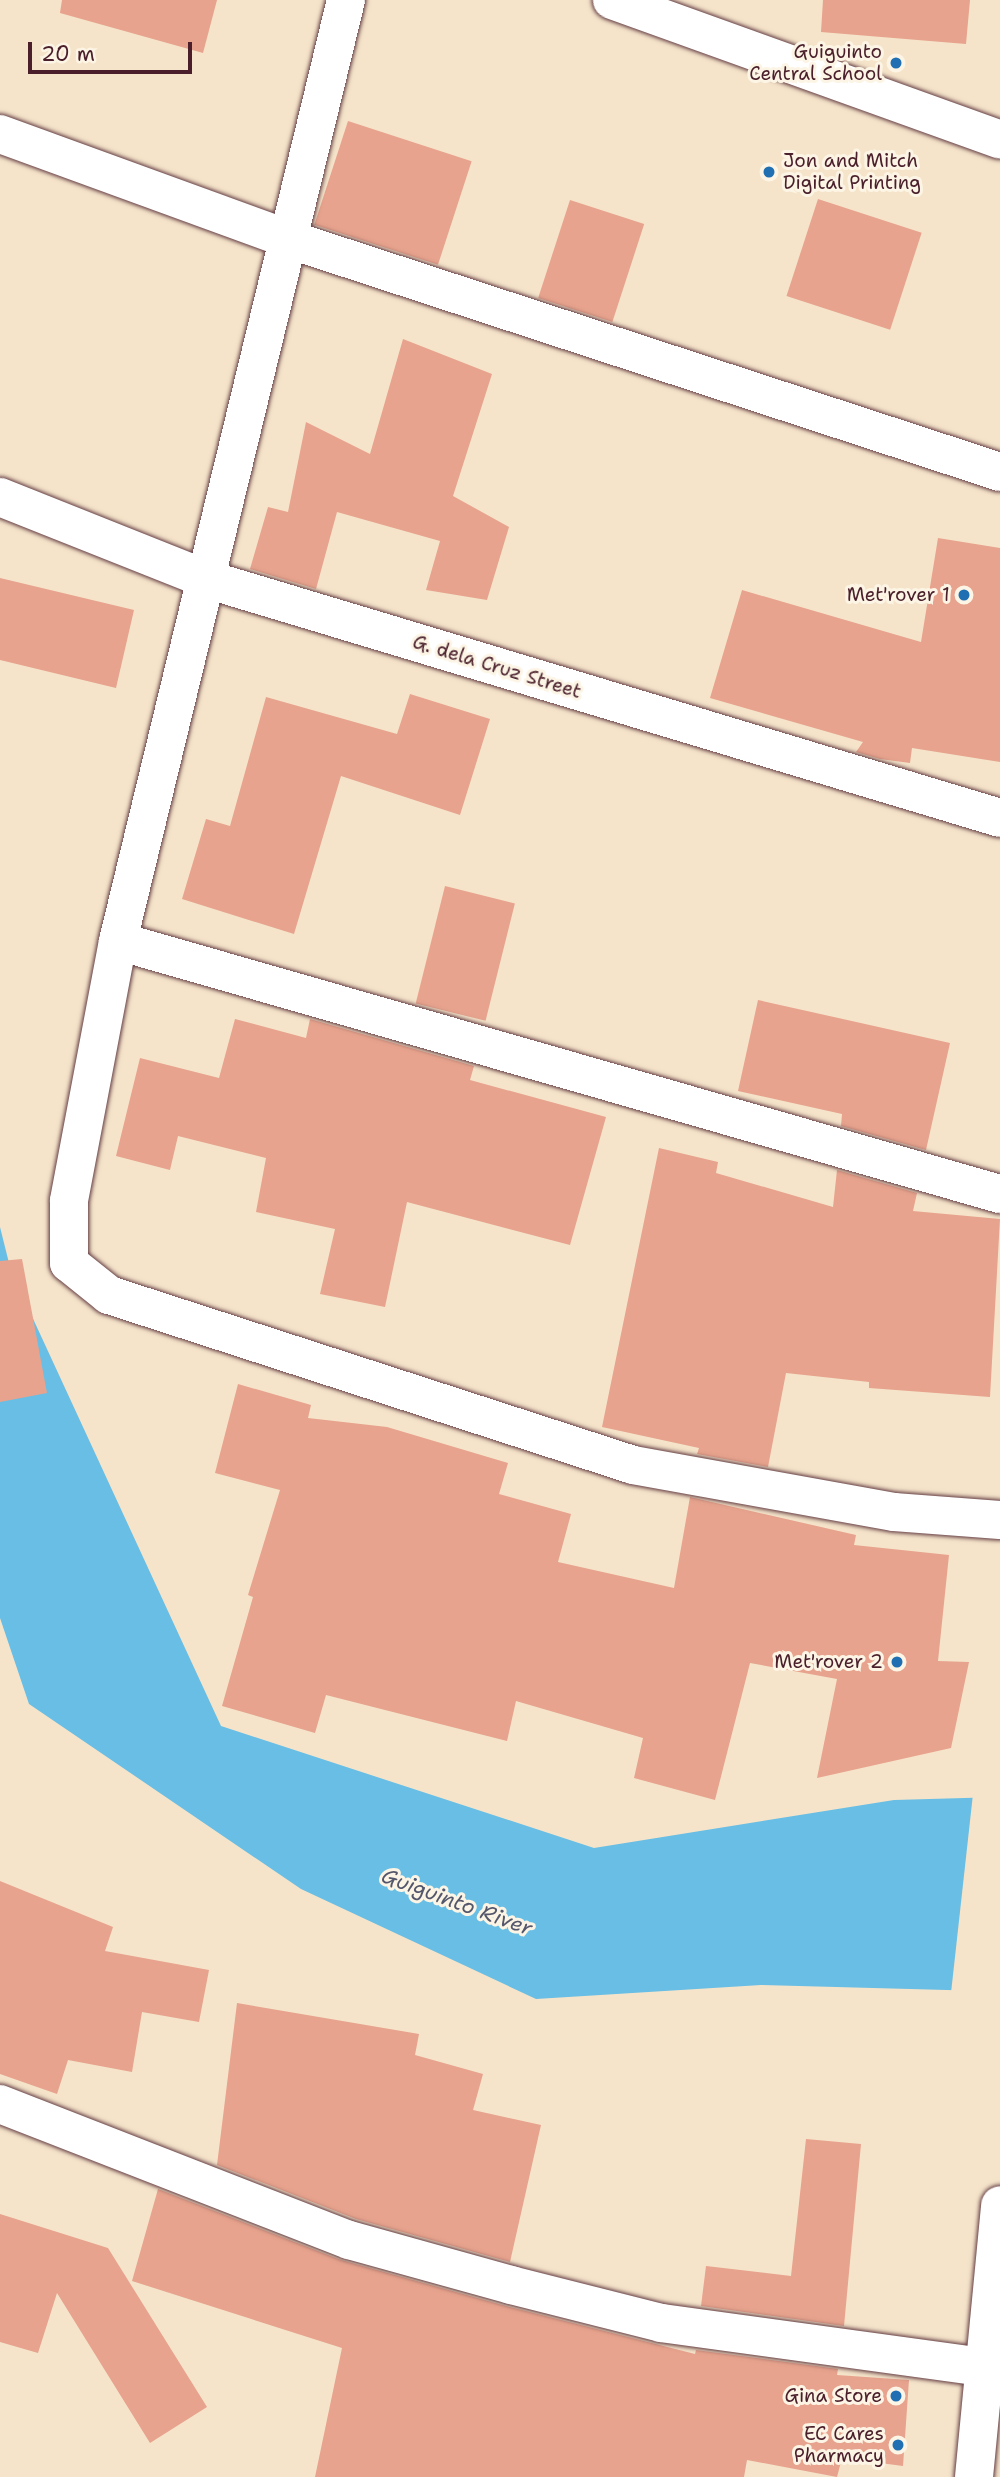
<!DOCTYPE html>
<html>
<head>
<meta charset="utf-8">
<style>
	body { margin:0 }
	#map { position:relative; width:1000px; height:2477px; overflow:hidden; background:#f5e4ca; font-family:"Shantell Sans",sans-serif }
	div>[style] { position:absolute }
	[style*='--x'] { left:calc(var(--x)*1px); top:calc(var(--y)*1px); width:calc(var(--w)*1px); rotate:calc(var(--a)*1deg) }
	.water>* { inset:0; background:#68bee5 }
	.pier>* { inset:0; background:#f5e4ca }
	.building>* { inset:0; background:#e7a38d; transform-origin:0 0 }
	.roads { filter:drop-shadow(0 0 2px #643d43) drop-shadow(0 0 2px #643d43) }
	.minor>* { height:38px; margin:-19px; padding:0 19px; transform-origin:19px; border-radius:19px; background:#fff }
	.tertiary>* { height:38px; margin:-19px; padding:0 19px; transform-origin:19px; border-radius:19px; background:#fff }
	.trunk>* { height:38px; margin:-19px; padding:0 19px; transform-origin:19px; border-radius:19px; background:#fff }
	.dots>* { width:19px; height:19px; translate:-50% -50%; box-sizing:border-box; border:4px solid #fcf5e5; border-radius:50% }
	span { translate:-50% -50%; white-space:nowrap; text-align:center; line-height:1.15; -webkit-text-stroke:6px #fcf5e5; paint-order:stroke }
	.poi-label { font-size:19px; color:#4a1f2b }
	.right { translate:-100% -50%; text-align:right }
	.left { translate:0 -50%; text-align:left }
	.street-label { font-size:19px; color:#4a1f2b }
	.water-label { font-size:21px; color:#54576c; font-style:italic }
	.scale { position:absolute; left:28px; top:42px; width:164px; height:32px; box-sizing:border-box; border:4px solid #4a1f2b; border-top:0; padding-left:9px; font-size:21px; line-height:24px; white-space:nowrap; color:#4a1f2b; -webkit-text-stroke:5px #fcf5e5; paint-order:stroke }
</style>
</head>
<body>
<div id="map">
	<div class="water">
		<i style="clip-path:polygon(0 1227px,11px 1271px,221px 1726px,594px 1848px,894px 1800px,1000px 1797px,984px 1991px,761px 1985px,536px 1999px,301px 1889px,29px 1704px,0 1618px)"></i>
	</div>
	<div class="pier">
		<i style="clip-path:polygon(973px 1794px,1000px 1794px,1000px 1994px,951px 1993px)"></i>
	</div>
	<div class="building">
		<i style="clip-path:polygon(62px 0,217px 0,203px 53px,60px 13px)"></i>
		<i style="clip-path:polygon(823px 0,970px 0,966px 44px,821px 32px)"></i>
		<i style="left:348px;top:121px;width:130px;height:109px;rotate:18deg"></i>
		<i style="left:818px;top:199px;width:109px;height:102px;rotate:18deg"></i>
		<i style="left:570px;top:200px;width:78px;height:103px;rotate:18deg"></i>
		<i style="clip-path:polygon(403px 339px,492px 374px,453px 496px,509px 527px,487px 600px,426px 590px,440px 541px,337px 512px,316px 589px,250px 569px,268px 507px,288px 512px,306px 422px,370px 454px)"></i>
		<i style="clip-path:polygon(938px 538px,1000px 548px,1000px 762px,912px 748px,910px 763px,880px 759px,856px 752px,863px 742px,710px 698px,742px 590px,921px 642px)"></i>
		<i style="clip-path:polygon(0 578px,134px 610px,116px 688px,0 660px)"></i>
		<i style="clip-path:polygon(410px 694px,490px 719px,460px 815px,341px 776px,294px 934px,182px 899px,206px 819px,230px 826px,266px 697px,397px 734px)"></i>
		<i style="left:445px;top:886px;width:72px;height:121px;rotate:14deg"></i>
		<i style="clip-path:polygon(758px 1000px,950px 1043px,926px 1150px,841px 1126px,842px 1114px,738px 1091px)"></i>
		<i style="clip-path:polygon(235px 1019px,306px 1038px,310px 1019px,474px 1066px,470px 1080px,606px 1117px,570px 1245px,407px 1202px,385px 1307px,320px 1294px,335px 1229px,256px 1212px,266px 1158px,178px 1136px,170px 1170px,116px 1156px,140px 1058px,219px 1078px)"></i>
		<i style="clip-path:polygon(659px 1148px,718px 1162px,716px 1173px,833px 1207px,837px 1170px,917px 1193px,913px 1211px,1000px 1219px,990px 1397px,869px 1388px,869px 1382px,786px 1373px,768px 1467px,697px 1454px,699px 1448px,602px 1427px)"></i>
		<i style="clip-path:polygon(22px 1259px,47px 1393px,0 1402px,0 1261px)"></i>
		<i style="clip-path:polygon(238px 1384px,311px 1405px,308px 1418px,387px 1427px,508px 1463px,499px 1494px,571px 1514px,558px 1562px,674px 1588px,690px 1497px,856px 1535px,854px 1545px,949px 1555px,938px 1661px,969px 1662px,951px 1748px,817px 1778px,837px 1679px,750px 1663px,715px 1800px,634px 1778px,643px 1738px,516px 1701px,507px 1741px,326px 1695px,315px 1733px,222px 1706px,253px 1597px,248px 1595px,280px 1490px,215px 1473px)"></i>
		<i style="clip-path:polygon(0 1881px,113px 1927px,105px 1951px,209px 1970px,199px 2022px,142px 2012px,132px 2072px,68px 2060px,57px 2094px,0 2074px)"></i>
		<i style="clip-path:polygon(237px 2003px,419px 2034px,415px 2055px,483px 2074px,473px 2110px,541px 2125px,510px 2262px,356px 2219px,217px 2165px)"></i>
		<i style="clip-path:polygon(806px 2139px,861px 2144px,844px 2326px,701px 2306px,706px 2266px,791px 2276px)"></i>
		<i style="clip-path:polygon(158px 2189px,341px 2260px,506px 2306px,695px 2354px,696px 2350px,838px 2369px,837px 2375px,909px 2380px,903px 2466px,842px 2458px,837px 2477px,747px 2460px,744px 2477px,315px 2477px,342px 2348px,132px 2281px)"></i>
		<i style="clip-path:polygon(0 2214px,108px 2248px,207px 2407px,150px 2443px,57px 2293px,38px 2353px,0 2342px)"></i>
	</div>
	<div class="roads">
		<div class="minor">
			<i style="--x:346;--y:0;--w:968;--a:103.62"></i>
			<i style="--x:118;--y:941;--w:265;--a:100.7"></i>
			<i style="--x:69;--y:1201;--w:62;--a:90"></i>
			<i style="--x:69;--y:1263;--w:51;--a:38.7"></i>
			<i style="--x:109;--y:1295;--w:551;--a:17.97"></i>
			<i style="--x:633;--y:1465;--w:265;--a:10.2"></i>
			<i style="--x:894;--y:1512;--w:106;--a:4.3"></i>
			<i style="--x:0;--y:134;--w:310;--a:20"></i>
			<i style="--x:291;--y:240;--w:746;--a:18.12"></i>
			<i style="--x:0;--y:497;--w:222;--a:21.7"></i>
			<i style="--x:206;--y:579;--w:829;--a:16.75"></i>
			<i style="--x:118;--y:941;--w:918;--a:16.01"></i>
			<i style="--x:0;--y:2104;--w:375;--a:21.3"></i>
			<i style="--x:349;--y:2240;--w:168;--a:15.5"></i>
			<i style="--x:511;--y:2285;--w:155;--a:14.2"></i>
			<i style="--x:661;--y:2323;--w:323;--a:7.8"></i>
		</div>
		<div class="tertiary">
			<i style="--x:612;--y:0;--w:412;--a:19.8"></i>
		</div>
		<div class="trunk">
			<i style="--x:974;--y:2477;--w:273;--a:-84.5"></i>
		</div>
	</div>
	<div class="dots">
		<i style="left:896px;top:63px;background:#1f6fb2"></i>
		<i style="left:769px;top:172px;background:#1f6fb2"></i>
		<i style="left:964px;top:595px;background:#1f6fb2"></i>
		<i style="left:897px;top:1662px;background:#1f6fb2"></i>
		<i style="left:896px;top:2396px;background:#1f6fb2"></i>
		<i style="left:898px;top:2445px;background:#1f6fb2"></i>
	</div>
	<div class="poi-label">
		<span class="right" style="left:882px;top:63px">Guiguinto<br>Central School</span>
		<span class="left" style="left:783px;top:172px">Jon and Mitch<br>Digital Printing</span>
		<span class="right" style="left:950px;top:595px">Met'rover 1</span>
		<span class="right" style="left:883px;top:1662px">Met'rover 2</span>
		<span class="right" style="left:882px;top:2396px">Gina Store</span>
		<span class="right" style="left:884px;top:2445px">EC Cares<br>Pharmacy</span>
	</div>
	<div class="street-label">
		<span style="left:497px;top:667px;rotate:17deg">G. dela Cruz Street</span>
	</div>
	<div class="water-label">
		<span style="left:457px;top:1902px;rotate:20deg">Guiguinto River</span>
	</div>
	<div class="scale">20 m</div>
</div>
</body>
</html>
